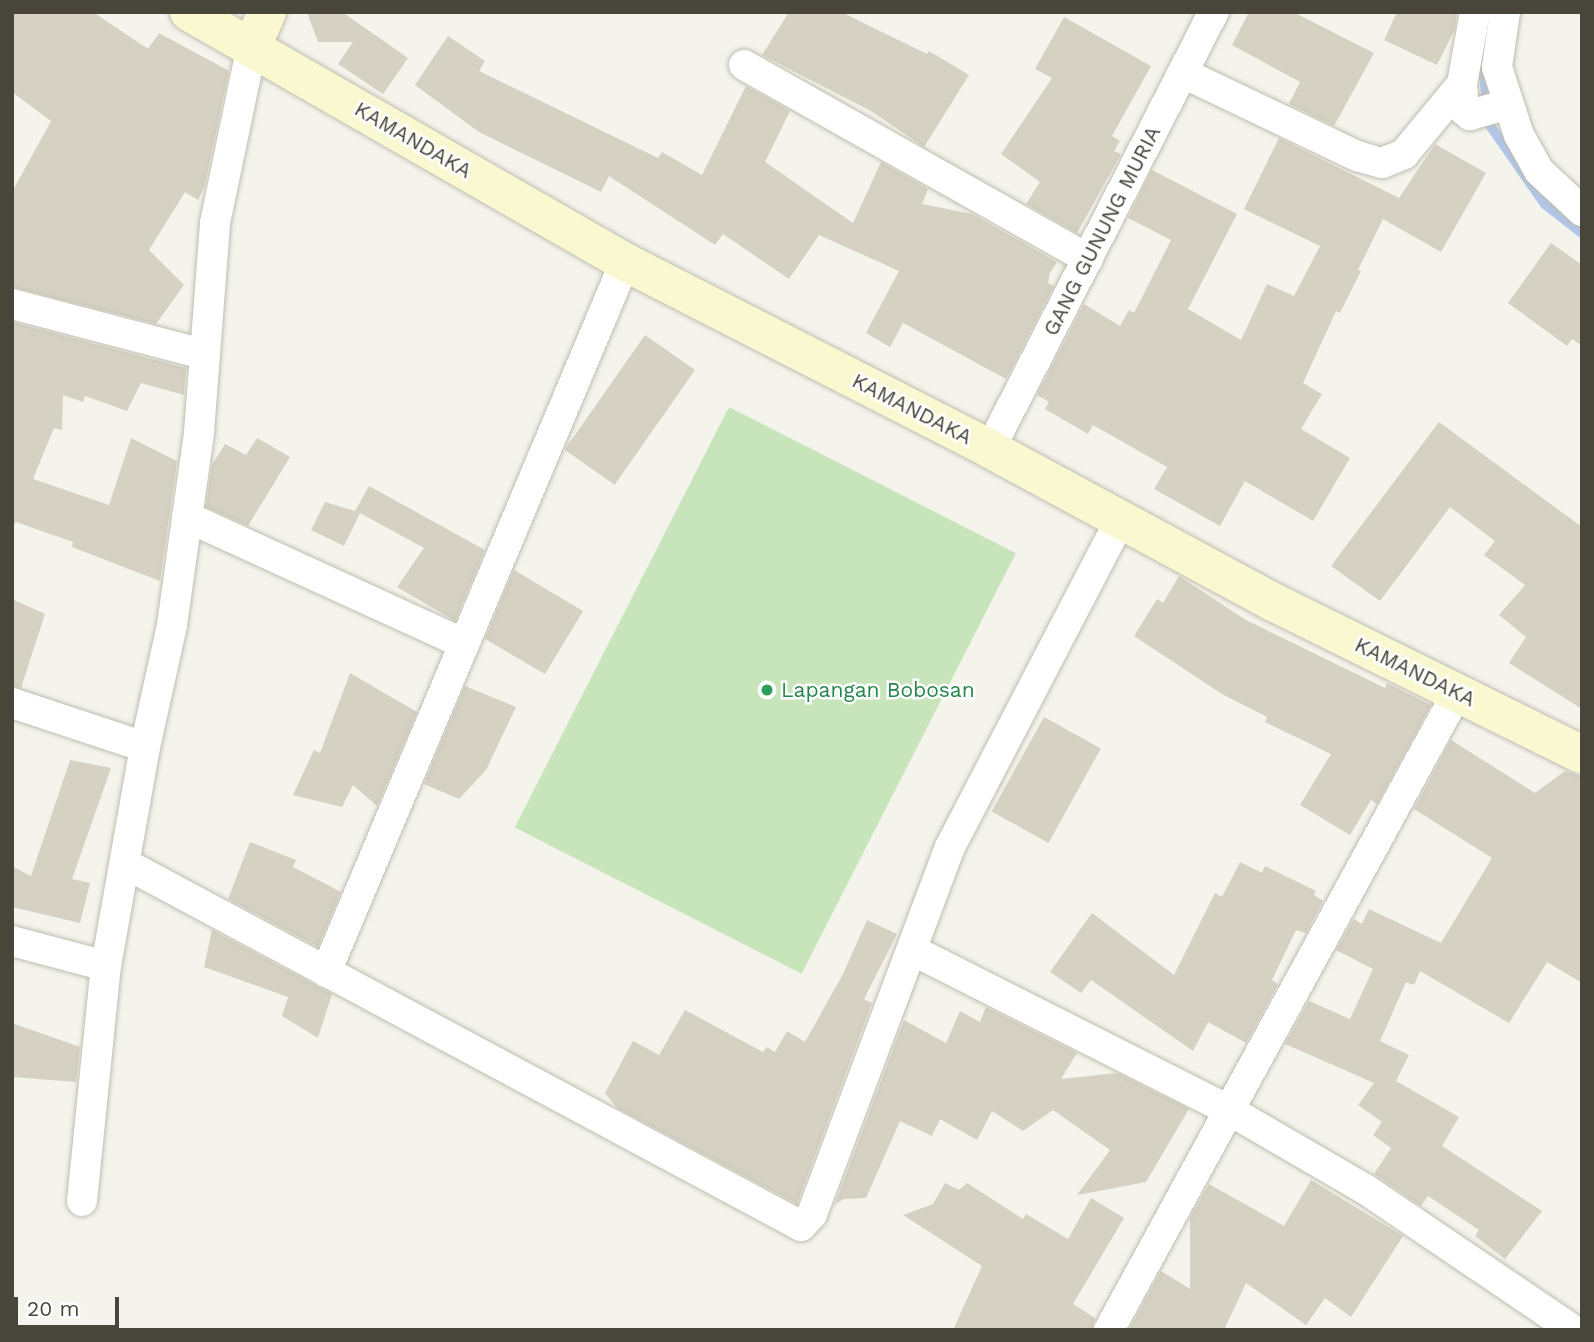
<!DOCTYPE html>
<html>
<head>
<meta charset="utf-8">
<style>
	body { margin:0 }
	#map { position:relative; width:1594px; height:1342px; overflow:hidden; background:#f4f4ec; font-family:"Work Sans",sans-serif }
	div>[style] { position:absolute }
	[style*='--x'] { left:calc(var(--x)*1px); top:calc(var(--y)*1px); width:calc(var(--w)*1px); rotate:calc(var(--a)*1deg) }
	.green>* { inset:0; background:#c8e4ba; transform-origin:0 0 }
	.stream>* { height:10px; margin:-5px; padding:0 5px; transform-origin:5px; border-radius:5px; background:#b0c6ea }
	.building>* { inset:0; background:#d5d1c3; transform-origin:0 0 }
	.roads { filter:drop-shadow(0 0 2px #bfbdaf) drop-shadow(0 0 2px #bfbdaf) }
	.street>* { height:30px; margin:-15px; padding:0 15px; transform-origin:15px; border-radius:15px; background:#fff }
	.secondary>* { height:38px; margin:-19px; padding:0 19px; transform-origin:19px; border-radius:19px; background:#f9f8d1 }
	.dots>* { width:19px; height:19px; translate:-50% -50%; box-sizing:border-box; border:4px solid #fff; border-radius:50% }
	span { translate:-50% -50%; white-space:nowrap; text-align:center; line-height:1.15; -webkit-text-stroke:5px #fff; paint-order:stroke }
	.street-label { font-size:21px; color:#48463a }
	.leisure-label { font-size:21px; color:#27864d }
	.left { translate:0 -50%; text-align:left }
	.frame { position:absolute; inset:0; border:14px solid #48463a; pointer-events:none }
	.scale { position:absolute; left:14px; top:1297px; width:105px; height:32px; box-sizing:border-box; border:4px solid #48463a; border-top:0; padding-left:9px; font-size:21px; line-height:24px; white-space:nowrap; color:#48463a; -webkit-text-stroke:5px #fff; paint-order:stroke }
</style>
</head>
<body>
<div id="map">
	<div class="green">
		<i style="left:729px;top:407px;width:322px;height:472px;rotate:27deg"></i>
	</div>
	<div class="stream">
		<i style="--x:1481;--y:46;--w:78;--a:84.1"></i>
		<i style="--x:1489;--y:124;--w:98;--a:55"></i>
		<i style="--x:1545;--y:204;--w:47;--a:38.1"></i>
	</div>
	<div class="building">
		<i style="clip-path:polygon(12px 12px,93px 12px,148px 49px,159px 33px,229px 71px,204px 188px,198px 200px,185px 192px,149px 250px,184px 285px,156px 324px,12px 287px,12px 192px,51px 121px,12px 92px)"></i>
		<i style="clip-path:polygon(307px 12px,342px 12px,408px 58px,383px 94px,338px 64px,353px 42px,318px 42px)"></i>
		<i style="clip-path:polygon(789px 12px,841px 12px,927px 54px,929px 51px,969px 75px,924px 147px,871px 111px,762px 55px)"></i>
		<i style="clip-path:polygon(1249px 12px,1293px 12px,1374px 53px,1334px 126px,1289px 104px,1300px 82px,1232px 45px)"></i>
		<i style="clip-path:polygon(1397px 12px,1457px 12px,1454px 31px,1437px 65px,1384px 40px)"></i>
		<i style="clip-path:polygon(1064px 17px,1151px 66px,1112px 136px,1120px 141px,1114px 151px,1121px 154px,1077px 233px,1026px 204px,1040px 182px,1001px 154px,1052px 78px,1035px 69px)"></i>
		<i style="clip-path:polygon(448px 36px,485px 61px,479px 71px,658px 158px,662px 152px,702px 175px,746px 86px,790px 111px,765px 162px,853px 223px,881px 162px,928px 189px,922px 204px,972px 214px,1057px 262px,1050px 273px,1048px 283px,1054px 286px,1006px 379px,903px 323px,890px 347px,866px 333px,899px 271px,819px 235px,789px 279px,723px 234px,715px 245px,609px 176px,601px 192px,479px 132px,415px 85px)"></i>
		<i style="clip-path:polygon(1279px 138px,1399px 198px,1435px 144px,1486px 173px,1441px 252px,1383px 219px,1358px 270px,1361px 271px,1340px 313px,1336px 311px,1303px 383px,1322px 394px,1301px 429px,1350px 458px,1313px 521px,1245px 481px,1220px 526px,1154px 489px,1167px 467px,1093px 425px,1088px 434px,1045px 409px,1049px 402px,1037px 395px,1084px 304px,1120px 326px,1129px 310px,1134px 313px,1171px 240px,1128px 218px,1152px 170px,1237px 214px,1188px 309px,1241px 340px,1267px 284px,1294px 296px,1320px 246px,1244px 209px)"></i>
		<i style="clip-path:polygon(1551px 243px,1582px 265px,1582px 346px,1572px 339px,1567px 346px,1508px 303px)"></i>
		<i style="clip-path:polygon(12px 322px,186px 368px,184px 395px,141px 383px,127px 411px,85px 396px,83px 402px,63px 395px,62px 430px,54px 428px,33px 479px,109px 505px,131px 438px,177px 461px,160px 581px,72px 547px,73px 542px,16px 522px,12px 528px)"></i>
		<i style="left:645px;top:335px;width:61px;height:140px;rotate:35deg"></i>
		<i style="clip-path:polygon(1439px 422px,1582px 527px,1582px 709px,1509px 663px,1526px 637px,1499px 615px,1525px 585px,1484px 555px,1495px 541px,1450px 507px,1380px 601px,1331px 566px)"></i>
		<i style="clip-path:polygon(257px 438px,290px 457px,248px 526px,206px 507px,212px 465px,225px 444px,246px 455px)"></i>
		<i style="clip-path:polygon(369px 486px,485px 550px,455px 621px,397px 587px,424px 548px,360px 513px,344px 546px,311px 530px,325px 502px,355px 511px)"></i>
		<i style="clip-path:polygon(514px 570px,583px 611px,545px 674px,485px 639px)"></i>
		<i style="clip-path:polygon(1179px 576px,1246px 620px,1385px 688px,1387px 683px,1431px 705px,1377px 804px,1371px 800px,1350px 835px,1300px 805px,1331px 754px,1265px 722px,1267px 717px,1222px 694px,1134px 636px,1157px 599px,1163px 603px)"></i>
		<i style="clip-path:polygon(12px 599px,45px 614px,21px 688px,12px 686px)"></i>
		<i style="clip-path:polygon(350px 673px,417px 712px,377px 806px,353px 785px,342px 807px,293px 795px,314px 750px,320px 753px)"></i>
		<i style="clip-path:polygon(465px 686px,516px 707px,486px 770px,459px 799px,424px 784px)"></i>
		<i style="left:1044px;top:717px;width:65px;height:108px;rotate:29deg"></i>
		<i style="clip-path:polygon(1451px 740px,1535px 793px,1565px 771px,1582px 777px,1582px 983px,1547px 962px,1509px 1023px,1420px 971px,1414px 985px,1406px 982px,1380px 1041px,1409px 1055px,1396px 1081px,1459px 1117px,1442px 1146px,1542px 1211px,1505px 1259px,1475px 1236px,1479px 1230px,1428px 1196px,1421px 1206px,1374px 1174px,1391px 1148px,1373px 1135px,1382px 1122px,1358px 1105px,1374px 1083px,1285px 1044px,1309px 1001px,1350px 1019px,1373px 969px,1336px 950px,1354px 919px,1362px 924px,1369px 909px,1441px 943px,1492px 858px,1414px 809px)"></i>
		<i style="clip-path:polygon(70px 760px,111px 768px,72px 879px,90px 883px,80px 923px,12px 907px,12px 866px,31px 876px)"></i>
		<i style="clip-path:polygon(250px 842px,296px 860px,293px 867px,341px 892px,318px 947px,228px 899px)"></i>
		<i style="clip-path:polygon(1240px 862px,1262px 873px,1265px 866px,1316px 891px,1314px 895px,1323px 901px,1306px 933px,1296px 930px,1272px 980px,1278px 984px,1246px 1043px,1208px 1022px,1193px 1051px,1091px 980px,1081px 993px,1050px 972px,1092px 913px,1174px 975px,1215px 893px,1222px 897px)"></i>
		<i style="clip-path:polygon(867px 920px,897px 934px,864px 999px,872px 1003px,797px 1204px,617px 1108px,605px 1093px,633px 1041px,659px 1055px,685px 1010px,763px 1052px,767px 1047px,775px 1052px,787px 1031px,805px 1042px,843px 974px)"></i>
		<i style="clip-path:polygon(212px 930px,332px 994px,318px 1038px,282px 1016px,288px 997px,204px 967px)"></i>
		<i style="clip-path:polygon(986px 1007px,1077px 1053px,1061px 1079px,1117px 1073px,1189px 1109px,1146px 1182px,1077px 1195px,1110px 1150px,1053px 1110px,1023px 1131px,992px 1111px,977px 1140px,940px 1119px,932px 1136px,900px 1121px,866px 1198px,844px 1199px,835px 1204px,904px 1020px,946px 1043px,960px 1011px,980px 1022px)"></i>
		<i style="clip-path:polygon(12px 1023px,80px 1047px,76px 1082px,12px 1077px)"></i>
		<i style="clip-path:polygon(1311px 1180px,1403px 1236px,1351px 1317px,1325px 1298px,1306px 1325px,1246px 1283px,1224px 1330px,1129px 1330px,1161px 1271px,1190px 1289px,1190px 1218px,1209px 1184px,1284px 1226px)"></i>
		<i style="clip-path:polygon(945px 1183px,959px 1190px,967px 1183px,1023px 1219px,1026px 1214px,1068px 1239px,1091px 1198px,1124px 1218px,1073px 1304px,1095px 1318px,1092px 1330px,953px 1330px,982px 1266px,903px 1215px,933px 1204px)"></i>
	</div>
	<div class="roads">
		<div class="street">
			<i style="--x:1475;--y:12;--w:73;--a:100.2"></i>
			<i style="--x:1462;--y:84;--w:26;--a:86"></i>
			<i style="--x:1464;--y:110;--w:8;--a:40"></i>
			<i style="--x:1470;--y:115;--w:40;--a:-16"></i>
			<i style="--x:1505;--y:12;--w:56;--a:98.3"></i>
			<i style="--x:1497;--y:67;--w:71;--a:72.1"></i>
			<i style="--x:1519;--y:135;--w:41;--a:60.9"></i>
			<i style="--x:1539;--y:171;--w:59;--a:42.9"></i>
			<i style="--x:744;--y:65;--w:395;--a:29.4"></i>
			<i style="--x:1183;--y:73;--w:193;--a:25.5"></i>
			<i style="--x:1357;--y:156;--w:26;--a:16"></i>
			<i style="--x:1382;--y:163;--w:24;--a:-22"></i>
			<i style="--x:1404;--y:154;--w:91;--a:-50.4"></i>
			<i style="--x:12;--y:304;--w:197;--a:14.7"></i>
			<i style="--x:990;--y:449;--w:491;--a:-62.9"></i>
			<i style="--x:187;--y:517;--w:305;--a:24.6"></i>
			<i style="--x:12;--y:703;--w:140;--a:18.3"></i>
			<i style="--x:126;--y:864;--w:766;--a:28.2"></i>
			<i style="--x:801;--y:1226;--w:16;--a:-47"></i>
			<i style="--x:812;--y:1214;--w:392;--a:-69.4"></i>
			<i style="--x:950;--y:847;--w:370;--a:-62.5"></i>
			<i style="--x:12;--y:941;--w:97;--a:14.9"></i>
			<i style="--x:912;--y:950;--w:355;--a:26.8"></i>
			<i style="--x:1229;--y:1110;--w:157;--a:30.2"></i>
			<i style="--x:1365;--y:1189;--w:251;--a:34.1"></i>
			<i style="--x:326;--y:972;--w:770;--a:-67.16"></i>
			<i style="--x:82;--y:1201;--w:236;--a:-84.2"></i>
			<i style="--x:106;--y:966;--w:222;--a:-79.9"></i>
			<i style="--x:145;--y:747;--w:125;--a:-77.5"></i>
			<i style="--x:172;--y:625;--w:195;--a:-82"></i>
			<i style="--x:199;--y:432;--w:210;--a:-85.6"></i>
			<i style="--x:215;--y:223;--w:181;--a:-78.2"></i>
			<i style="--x:1109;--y:1330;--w:726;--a:-61.35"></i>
		</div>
		<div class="secondary">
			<i style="--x:189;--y:12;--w:503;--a:29.83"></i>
			<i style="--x:625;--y:262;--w:410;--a:27.1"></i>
			<i style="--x:990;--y:449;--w:322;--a:28.4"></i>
			<i style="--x:1273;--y:602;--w:345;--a:26.3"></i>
			<i style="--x:252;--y:46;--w:37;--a:-66"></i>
		</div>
	</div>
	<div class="dots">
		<i style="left:767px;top:690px;background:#2e9e5b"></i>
	</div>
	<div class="street-label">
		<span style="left:413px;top:140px;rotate:30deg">KAMANDAKA</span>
		<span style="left:1102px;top:231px;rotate:-63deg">GANG GUNUNG MURIA</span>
		<span style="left:912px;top:409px;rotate:27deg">KAMANDAKA</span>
		<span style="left:1415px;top:672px;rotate:26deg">KAMANDAKA</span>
	</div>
	<div class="leisure-label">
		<span class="left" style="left:781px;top:690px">Lapangan Bobosan</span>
	</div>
	<div class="frame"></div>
	<div class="scale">20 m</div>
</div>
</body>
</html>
